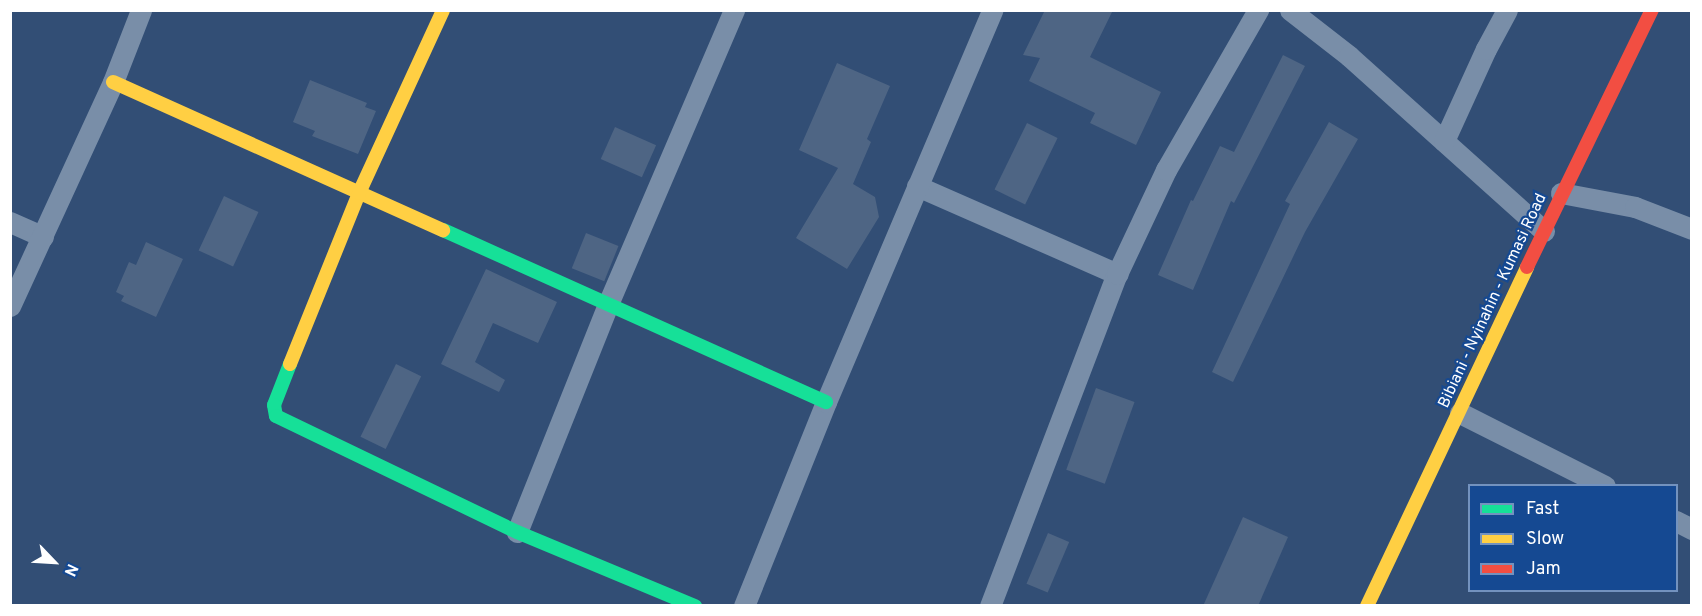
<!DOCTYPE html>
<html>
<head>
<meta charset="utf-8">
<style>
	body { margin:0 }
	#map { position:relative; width:1702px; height:616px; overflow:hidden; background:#324e75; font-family:Overpass,sans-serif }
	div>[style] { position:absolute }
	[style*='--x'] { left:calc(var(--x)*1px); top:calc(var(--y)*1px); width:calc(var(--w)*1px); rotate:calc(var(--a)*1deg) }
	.building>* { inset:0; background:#4e6584; transform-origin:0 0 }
	.street>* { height:21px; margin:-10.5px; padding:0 10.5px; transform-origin:10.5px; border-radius:10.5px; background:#798ea8 }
	.fast>* { height:14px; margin:-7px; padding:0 7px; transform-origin:7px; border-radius:7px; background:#16e098 }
	.slow>* { height:14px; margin:-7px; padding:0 7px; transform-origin:7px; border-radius:7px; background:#ffcf43 }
	.jam>* { height:14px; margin:-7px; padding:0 7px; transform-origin:7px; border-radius:7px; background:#f24e42 }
	span { translate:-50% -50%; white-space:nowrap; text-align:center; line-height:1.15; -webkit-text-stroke:4.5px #154992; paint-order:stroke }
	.street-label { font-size:16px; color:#fff }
	.frame { position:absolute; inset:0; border:12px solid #fff; pointer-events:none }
	.legend { position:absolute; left:1468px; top:484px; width:210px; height:108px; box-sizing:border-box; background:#154992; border:2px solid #7392be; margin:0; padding:8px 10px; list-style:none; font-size:18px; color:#fff }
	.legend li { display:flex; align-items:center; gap:12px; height:30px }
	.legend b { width:30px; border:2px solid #7392be }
	.north { position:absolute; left:24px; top:532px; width:60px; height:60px; -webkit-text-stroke:4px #154992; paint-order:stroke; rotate:115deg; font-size:16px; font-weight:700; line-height:24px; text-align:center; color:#fff }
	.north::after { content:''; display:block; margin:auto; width:21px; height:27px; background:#fff; clip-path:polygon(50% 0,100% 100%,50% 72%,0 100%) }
</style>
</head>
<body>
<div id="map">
	<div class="building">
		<i style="clip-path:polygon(1045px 10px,1113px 10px,1090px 57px,1161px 92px,1136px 145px,1090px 123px,1095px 113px,1029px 81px,1040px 58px,1023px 55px)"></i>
		<i style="clip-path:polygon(1283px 55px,1305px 66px,1234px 203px,1231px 201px,1193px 290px,1158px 275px,1191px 200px,1193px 201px,1220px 146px,1234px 152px)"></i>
		<i style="clip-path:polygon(837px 63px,890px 86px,867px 139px,871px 142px,853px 184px,875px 197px,879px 217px,847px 269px,796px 238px,838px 168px,799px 150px)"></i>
		<i style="clip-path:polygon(310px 80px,367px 103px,365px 107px,376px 111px,358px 154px,312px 136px,315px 131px,293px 122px)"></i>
		<i style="clip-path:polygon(1329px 122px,1358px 139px,1305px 232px,1233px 382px,1212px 372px,1290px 204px,1285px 201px)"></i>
		<i style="left:1027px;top:123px;width:34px;height:74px;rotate:26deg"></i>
		<i style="left:615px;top:127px;width:45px;height:35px;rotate:24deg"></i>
		<i style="left:224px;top:196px;width:38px;height:60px;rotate:25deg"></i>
		<i style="left:586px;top:233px;width:35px;height:38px;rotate:22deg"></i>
		<i style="clip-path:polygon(146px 242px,183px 259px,156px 317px,121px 301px,124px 296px,116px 292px,129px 262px,136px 265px)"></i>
		<i style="clip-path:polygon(486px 269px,557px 302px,538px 343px,493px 323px,475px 362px,505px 380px,499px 392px,441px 364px)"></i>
		<i style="left:396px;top:364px;width:28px;height:81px;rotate:26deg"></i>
		<i style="left:1096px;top:388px;width:41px;height:87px;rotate:20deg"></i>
		<i style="clip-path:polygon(1243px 517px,1288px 537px,1258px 606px,1203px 606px)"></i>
		<i style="left:1048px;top:533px;width:23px;height:55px;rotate:23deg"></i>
	</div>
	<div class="street">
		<i style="--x:1290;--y:10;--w:75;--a:37.9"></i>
		<i style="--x:1349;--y:56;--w:262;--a:41.9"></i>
		<i style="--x:1444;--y:141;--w:101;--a:-65.5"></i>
		<i style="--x:1486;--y:49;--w:44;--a:-61.7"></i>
		<i style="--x:917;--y:186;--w:219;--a:23.7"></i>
		<i style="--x:1561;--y:193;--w:75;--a:10.7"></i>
		<i style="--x:1635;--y:207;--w:61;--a:21.1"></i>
		<i style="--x:10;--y:222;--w:36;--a:24"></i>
		<i style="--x:10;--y:306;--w:247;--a:-65.3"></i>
		<i style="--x:113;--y:82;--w:77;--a:-68.7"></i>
		<i style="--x:1460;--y:413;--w:162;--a:26.7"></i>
		<i style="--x:1676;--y:521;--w:18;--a:27"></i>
		<i style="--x:517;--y:532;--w:245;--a:-68.2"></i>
		<i style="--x:608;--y:304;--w:320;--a:-66.8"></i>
		<i style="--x:744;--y:606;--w:220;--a:-68.1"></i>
		<i style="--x:826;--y:402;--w:426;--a:-67"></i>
		<i style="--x:990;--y:606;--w:355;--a:-69.1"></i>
		<i style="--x:1117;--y:274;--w:115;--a:-64.8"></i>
		<i style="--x:1166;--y:170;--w:185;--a:-60.1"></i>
	</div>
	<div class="fast">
		<i style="--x:443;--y:230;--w:420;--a:24.2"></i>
		<i style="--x:290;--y:364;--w:44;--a:111.3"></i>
		<i style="--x:274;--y:405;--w:11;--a:80"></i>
		<i style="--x:276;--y:416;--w:267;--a:25.7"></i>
		<i style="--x:517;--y:532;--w:193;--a:22.6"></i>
	</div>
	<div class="slow">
		<i style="--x:113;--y:82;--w:362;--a:24.2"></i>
		<i style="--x:290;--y:364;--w:184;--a:-68"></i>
		<i style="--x:359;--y:193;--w:201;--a:-65.3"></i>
		<i style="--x:1367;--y:606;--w:375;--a:-64.7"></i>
	</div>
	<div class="jam">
		<i style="--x:1527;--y:267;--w:286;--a:-64.1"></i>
	</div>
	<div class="street-label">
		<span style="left:1493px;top:301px;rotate:-65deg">Bibiani - Nyinahin - Kumasi Road</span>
	</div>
	<div class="frame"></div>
	<ul class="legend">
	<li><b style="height:8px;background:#16e098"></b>Fast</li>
	<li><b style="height:8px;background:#ffcf43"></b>Slow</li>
	<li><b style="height:8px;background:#f24e42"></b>Jam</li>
	</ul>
	<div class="north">N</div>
</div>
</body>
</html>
